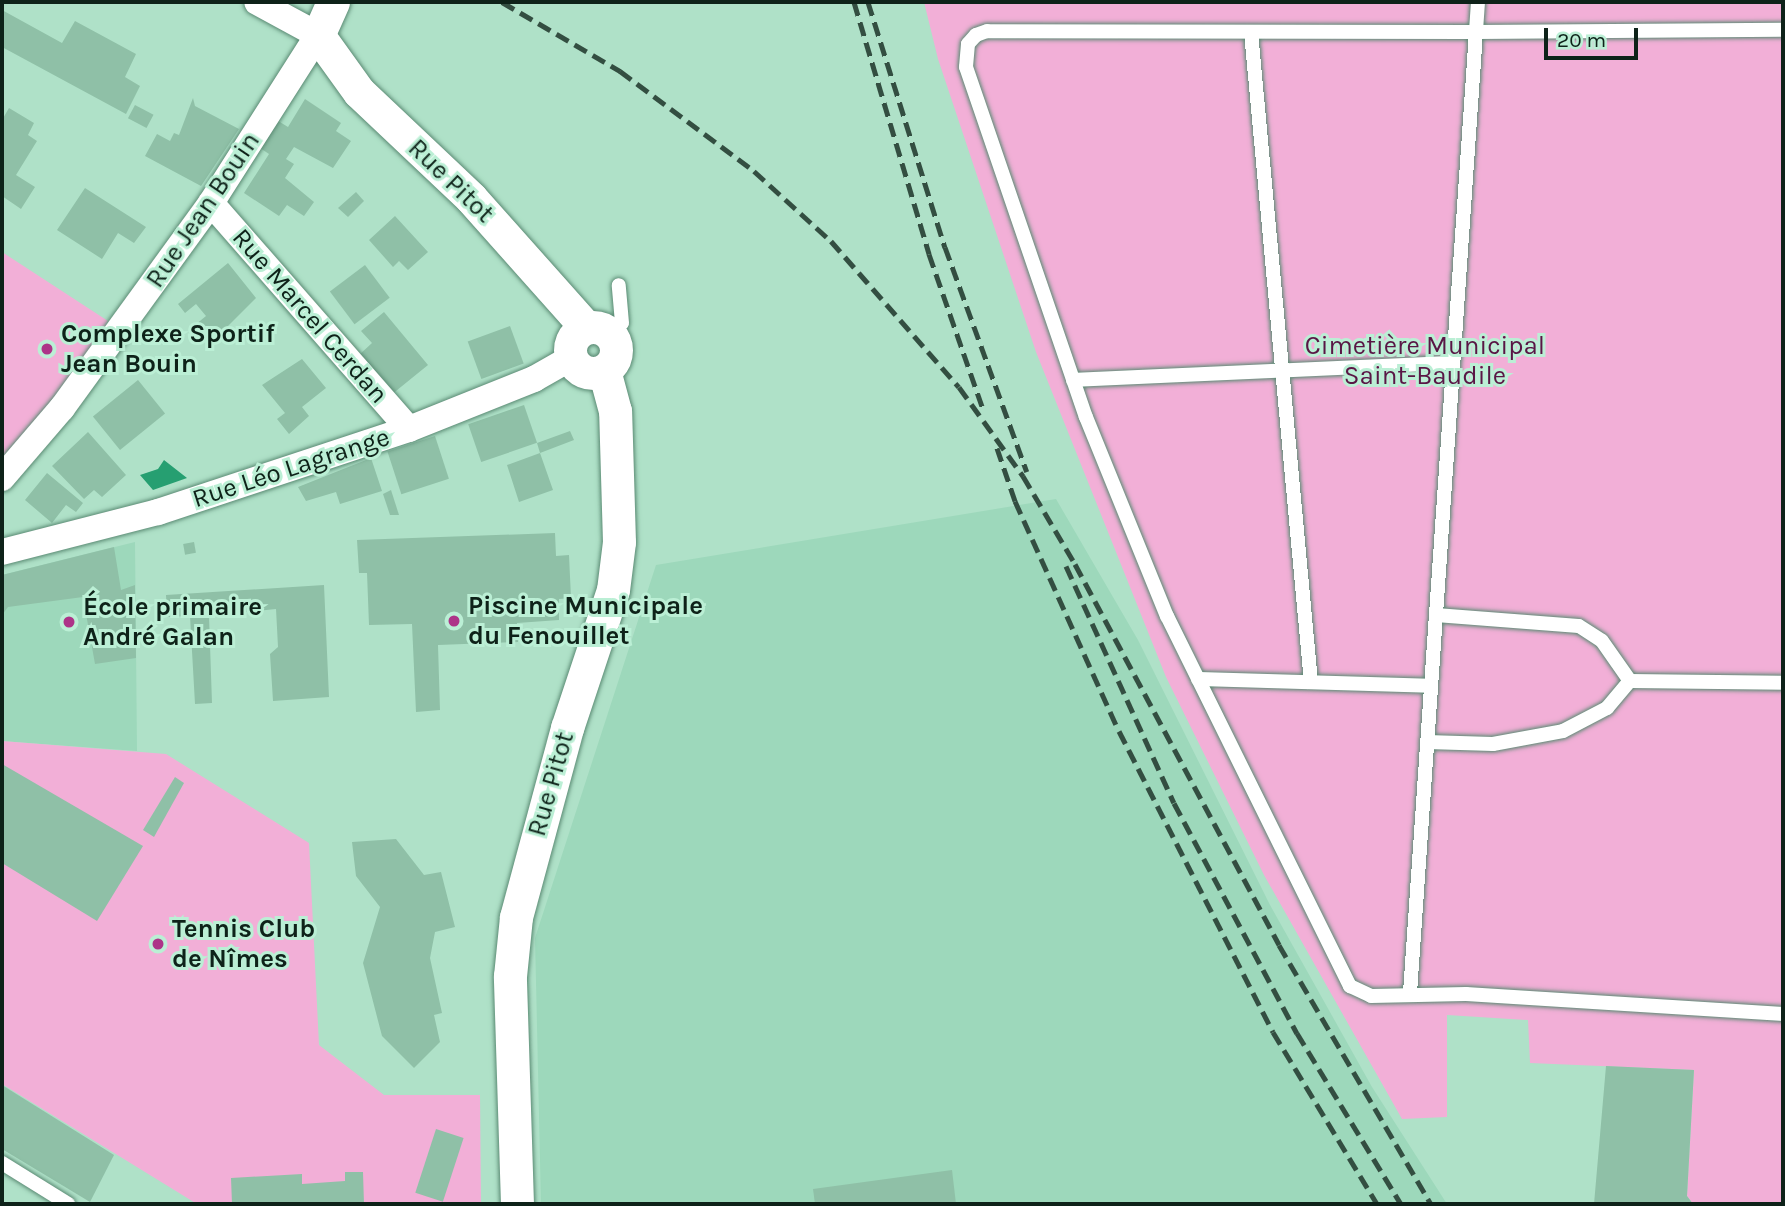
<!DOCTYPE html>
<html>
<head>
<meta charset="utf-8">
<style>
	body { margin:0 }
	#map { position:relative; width:1785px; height:1206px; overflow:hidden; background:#afe1c8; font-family:Karla,sans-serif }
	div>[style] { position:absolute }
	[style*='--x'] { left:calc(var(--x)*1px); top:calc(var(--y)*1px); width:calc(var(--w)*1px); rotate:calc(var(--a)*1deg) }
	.built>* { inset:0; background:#9dd8bb }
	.green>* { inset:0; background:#f2afd7 }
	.water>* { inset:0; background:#269f71 }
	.building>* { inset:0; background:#8fc0a7; transform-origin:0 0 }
	.roads { filter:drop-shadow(0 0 2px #5a8a73) drop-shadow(0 0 2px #5a8a73) }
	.service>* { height:14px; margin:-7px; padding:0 7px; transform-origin:7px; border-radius:7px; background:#fff }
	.minor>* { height:26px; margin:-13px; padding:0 13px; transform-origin:13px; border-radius:13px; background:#fff }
	.tertiary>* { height:33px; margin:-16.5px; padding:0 16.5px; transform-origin:16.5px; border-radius:16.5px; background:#fff }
	.tertiary>.ring { margin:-16.5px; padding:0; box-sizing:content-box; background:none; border:33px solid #fff; border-radius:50% }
	.rail>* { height:5px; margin-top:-2.5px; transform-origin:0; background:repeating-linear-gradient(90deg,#334e41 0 14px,transparent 0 21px) }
	.dots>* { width:19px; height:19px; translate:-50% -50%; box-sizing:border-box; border:4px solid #bbefd5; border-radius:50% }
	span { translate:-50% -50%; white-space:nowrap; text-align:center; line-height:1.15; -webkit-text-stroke:6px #bbefd5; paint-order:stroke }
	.street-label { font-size:26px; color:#0e2219 }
	.poi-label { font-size:26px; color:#0e2219; font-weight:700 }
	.left { translate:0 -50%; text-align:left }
	.park-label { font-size:26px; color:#591645 }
	.frame { position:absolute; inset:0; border:4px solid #0e2219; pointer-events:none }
	.scale { position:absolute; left:1544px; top:28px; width:94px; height:32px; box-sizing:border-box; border:4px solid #0e2219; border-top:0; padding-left:9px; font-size:21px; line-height:24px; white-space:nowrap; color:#0e2219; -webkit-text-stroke:5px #bbefd5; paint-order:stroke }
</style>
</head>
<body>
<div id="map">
	<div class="built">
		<i style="clip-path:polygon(1056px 499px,1138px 640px,1270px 905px,1372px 1087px,1447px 1204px,541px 1204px,535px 938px,656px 565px)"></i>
		<i style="clip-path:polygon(135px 542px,137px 751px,2px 741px,2px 575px)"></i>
	</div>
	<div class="green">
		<i style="clip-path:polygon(924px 2px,1783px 2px,1783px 1204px,1693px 1204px,1687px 1196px,1694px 1070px,1530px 1063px,1528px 1020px,1447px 1015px,1447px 1117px,1402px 1119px,1264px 875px,1166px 677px,1036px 352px,938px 59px)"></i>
		<i style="clip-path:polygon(2px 252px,108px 321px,75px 376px,2px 461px)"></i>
		<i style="clip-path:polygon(2px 741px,166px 754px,309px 843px,319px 1045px,384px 1095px,480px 1095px,481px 1204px,197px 1204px,2px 1084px)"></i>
	</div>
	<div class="water">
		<i style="clip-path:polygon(164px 460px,187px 478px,153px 490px,140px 475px,158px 469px)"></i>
	</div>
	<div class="building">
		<i style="clip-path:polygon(2px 10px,62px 43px,75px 21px,136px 54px,125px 77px,140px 86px,126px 114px,2px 47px)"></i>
		<i style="clip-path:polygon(193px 98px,195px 106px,239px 129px,201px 186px,145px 156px,157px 134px,170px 141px,174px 133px,179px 135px)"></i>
		<i style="clip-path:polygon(305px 99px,341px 123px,336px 131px,351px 141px,333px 168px,294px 147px,286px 159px,294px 164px,285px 178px,314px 202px,304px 216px,287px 205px,279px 216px,244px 193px,269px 154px,257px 146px,275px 119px,288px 127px)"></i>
		<i style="left:135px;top:105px;width:21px;height:15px;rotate:28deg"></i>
		<i style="clip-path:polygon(9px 108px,34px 123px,28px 135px,37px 141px,16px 175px,35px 187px,21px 209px,2px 196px,2px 120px)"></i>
		<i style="clip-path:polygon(85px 188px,146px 227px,134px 243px,118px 233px,102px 259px,57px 230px)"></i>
		<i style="clip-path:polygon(356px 192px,364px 201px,348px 217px,338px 208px)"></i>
		<i style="clip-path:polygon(395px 216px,428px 252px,408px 270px,399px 261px,393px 267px,369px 240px)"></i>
		<i style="clip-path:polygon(228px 263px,256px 298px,210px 344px,195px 325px,206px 316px,196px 304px,185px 313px,178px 304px)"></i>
		<i style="left:365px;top:265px;width:41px;height:44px;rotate:53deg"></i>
		<i style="clip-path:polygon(384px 312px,428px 365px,391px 395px,359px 355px,372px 343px,361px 331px)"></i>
		<i style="left:510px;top:326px;width:40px;height:45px;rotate:70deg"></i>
		<i style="clip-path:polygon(302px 359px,326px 388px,302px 407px,309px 416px,289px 434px,277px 419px,285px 413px,262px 385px)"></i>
		<i style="left:138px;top:380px;width:43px;height:58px;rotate:51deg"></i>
		<i style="left:524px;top:405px;width:40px;height:59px;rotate:71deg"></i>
		<i style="clip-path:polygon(570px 431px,574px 440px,540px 453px,553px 490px,519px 502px,507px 465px,540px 453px,537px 443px)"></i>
		<i style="clip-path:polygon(88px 432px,126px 475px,102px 497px,94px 490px,84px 499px,52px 466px)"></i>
		<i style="left:435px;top:436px;width:45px;height:50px;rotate:72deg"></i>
		<i style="clip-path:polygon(371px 458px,382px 491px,340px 504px,336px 492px,306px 501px,298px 487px)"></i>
		<i style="clip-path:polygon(47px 473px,83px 503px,76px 512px,66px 505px,52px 523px,25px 500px)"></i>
		<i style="clip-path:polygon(391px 490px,399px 515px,390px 515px,383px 494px)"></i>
		<i style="clip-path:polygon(555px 533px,556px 556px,569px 555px,571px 598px,559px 599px,559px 620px,517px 623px,518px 642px,438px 645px,440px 710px,416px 712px,412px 624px,369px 625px,367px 573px,359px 573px,357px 540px)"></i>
		<i style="left:194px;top:542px;width:11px;height:11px;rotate:80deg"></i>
		<i style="clip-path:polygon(114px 547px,121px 590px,135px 585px,136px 658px,95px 664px,83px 597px,8px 607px,2px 615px,2px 575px)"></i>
		<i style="clip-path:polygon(324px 585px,329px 697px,273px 701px,270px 654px,278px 647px,276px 609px,209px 616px,212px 703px,195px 704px,190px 616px,167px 617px,166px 595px)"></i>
		<i style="clip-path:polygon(2px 764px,143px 846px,97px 921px,2px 863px)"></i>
		<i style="clip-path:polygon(175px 777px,184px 783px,154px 837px,143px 830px)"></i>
		<i style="clip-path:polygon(396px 839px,424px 875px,441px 872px,455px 927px,435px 932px,430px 958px,442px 1013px,434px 1015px,440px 1042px,414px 1068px,382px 1036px,363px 963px,380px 907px,356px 876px,352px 842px)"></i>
		<i style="clip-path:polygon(1606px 1066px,1694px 1070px,1687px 1196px,1693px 1204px,1594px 1204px)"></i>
		<i style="clip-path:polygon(2px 1085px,114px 1155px,90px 1202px,2px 1149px)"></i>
		<i style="left:436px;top:1129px;width:29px;height:67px;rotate:18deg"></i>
		<i style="clip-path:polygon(952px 1170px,956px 1204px,815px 1204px,813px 1189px)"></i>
		<i style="clip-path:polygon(345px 1172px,363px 1172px,364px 1204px,232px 1204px,231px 1178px,302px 1174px,302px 1184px,345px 1181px)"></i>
	</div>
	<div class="roads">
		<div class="service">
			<i style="--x:1478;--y:2;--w:30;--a:94"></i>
			<i style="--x:1476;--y:32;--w:307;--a:-0.4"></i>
			<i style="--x:1251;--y:32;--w:653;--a:84.73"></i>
			<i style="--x:607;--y:332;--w:17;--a:-31"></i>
			<i style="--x:622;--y:323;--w:38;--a:-95"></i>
			<i style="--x:1073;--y:380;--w:380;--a:-2.6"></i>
			<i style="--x:1436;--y:615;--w:143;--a:4.4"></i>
			<i style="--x:1579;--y:626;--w:27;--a:33"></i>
			<i style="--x:1602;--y:641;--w:49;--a:55"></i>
			<i style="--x:1630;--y:681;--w:153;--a:0.7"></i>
			<i style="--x:1198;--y:679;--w:233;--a:1.7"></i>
			<i style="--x:1427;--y:742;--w:66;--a:1.7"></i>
			<i style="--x:1493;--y:744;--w:71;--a:-10.5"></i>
			<i style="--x:1563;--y:731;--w:50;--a:-27.6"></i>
			<i style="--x:1607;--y:708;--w:35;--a:-50"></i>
			<i style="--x:1410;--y:993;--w:963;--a:-86.07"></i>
			<i style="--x:1476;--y:32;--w:489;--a:-179.9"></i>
			<i style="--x:987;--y:31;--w:12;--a:160"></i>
			<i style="--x:976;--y:35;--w:12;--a:132"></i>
			<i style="--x:968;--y:44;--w:23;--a:95"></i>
			<i style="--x:966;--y:67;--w:370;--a:71.1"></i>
			<i style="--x:1086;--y:417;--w:215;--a:67.9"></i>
			<i style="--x:1167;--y:616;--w:413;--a:63.7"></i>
			<i style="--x:1350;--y:986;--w:23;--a:25"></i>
			<i style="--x:1371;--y:996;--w:95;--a:-1.2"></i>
			<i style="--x:1466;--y:994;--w:318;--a:3.6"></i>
			<i style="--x:2;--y:1163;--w:78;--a:31.8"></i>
		</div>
		<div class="minor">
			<i style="--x:211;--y:203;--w:300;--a:48.8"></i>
			<i style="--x:2;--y:478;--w:92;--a:-49.4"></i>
			<i style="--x:62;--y:408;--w:253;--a:-54"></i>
			<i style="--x:211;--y:203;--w:199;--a:-57.5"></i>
			<i style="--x:318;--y:35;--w:69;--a:-151.6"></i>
			<i style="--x:2;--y:552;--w:161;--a:-14.4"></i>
			<i style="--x:158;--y:512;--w:264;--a:-18.3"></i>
			<i style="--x:409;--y:429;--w:135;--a:-21.8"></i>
			<i style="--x:534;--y:379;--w:43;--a:-29.6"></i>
		</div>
		<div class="tertiary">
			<i style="--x:333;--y:2;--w:36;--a:114"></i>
			<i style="--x:318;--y:35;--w:70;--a:54.3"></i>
			<i style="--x:359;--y:92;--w:154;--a:43.4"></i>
			<i style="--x:471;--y:198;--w:173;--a:48.3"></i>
			<i class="ring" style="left:570px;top:327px;width:13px;height:13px"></i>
			<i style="--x:517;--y:1204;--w:228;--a:-91.8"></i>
			<i style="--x:510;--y:976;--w:59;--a:-84.2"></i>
			<i style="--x:516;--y:917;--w:196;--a:-74.9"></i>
			<i style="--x:567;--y:728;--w:145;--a:-71.6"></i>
			<i style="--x:613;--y:590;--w:48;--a:-82.9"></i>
			<i style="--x:619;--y:542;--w:131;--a:-91.7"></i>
			<i style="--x:615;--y:411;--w:42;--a:-105"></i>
		</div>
	</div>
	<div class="rail">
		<i style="--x:502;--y:2;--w:137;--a:30.3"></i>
		<i style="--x:620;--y:71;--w:167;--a:36.7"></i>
		<i style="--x:754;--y:171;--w:104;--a:42.3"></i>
		<i style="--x:831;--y:241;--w:194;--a:48.8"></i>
		<i style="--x:959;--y:387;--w:110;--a:54.3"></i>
		<i style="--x:1023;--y:476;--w:102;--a:59.4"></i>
		<i style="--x:1075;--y:564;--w:432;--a:61.8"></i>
		<i style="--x:1279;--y:945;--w:300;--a:59.6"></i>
		<i style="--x:854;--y:2;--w:263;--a:73.4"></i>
		<i style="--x:929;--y:254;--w:167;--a:70.8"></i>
		<i style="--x:868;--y:2;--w:257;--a:72.6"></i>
		<i style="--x:945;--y:247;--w:239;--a:70"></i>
		<i style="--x:997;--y:448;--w:56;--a:71.2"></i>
		<i style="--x:1015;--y:501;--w:252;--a:65.7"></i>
		<i style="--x:1119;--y:731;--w:338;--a:62.9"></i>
		<i style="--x:1273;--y:1032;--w:201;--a:58.8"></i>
		<i style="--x:1066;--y:566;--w:260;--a:65.5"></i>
		<i style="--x:1174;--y:803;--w:261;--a:61.9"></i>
		<i style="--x:1297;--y:1033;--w:200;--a:58.7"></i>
	</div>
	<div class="dots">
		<i style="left:47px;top:349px;background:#ad3488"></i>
		<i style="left:454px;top:621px;background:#ad3488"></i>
		<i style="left:69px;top:622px;background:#ad3488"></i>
		<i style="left:158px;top:944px;background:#ad3488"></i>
	</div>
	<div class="street-label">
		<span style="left:451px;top:181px;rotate:44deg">Rue Pitot</span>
		<span style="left:203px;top:210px;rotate:-56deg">Rue Jean Bouin</span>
		<span style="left:310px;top:316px;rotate:49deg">Rue Marcel Cerdan</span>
		<span style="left:291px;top:468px;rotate:-18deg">Rue Léo Lagrange</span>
		<span style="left:551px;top:784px;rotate:-74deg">Rue Pitot</span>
	</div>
	<div class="poi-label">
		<span class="left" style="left:61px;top:349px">Complexe Sportif<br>Jean Bouin</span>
		<span class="left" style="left:468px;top:621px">Piscine Municipale<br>du Fenouillet</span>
		<span class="left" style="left:83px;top:622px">École primaire<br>André Galan</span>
		<span class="left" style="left:172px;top:944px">Tennis Club<br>de Nîmes</span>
	</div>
	<div class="park-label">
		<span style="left:1425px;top:361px">Cimetière Municipal<br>Saint-Baudile</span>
	</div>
	<div class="frame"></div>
	<div class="scale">20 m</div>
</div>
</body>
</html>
